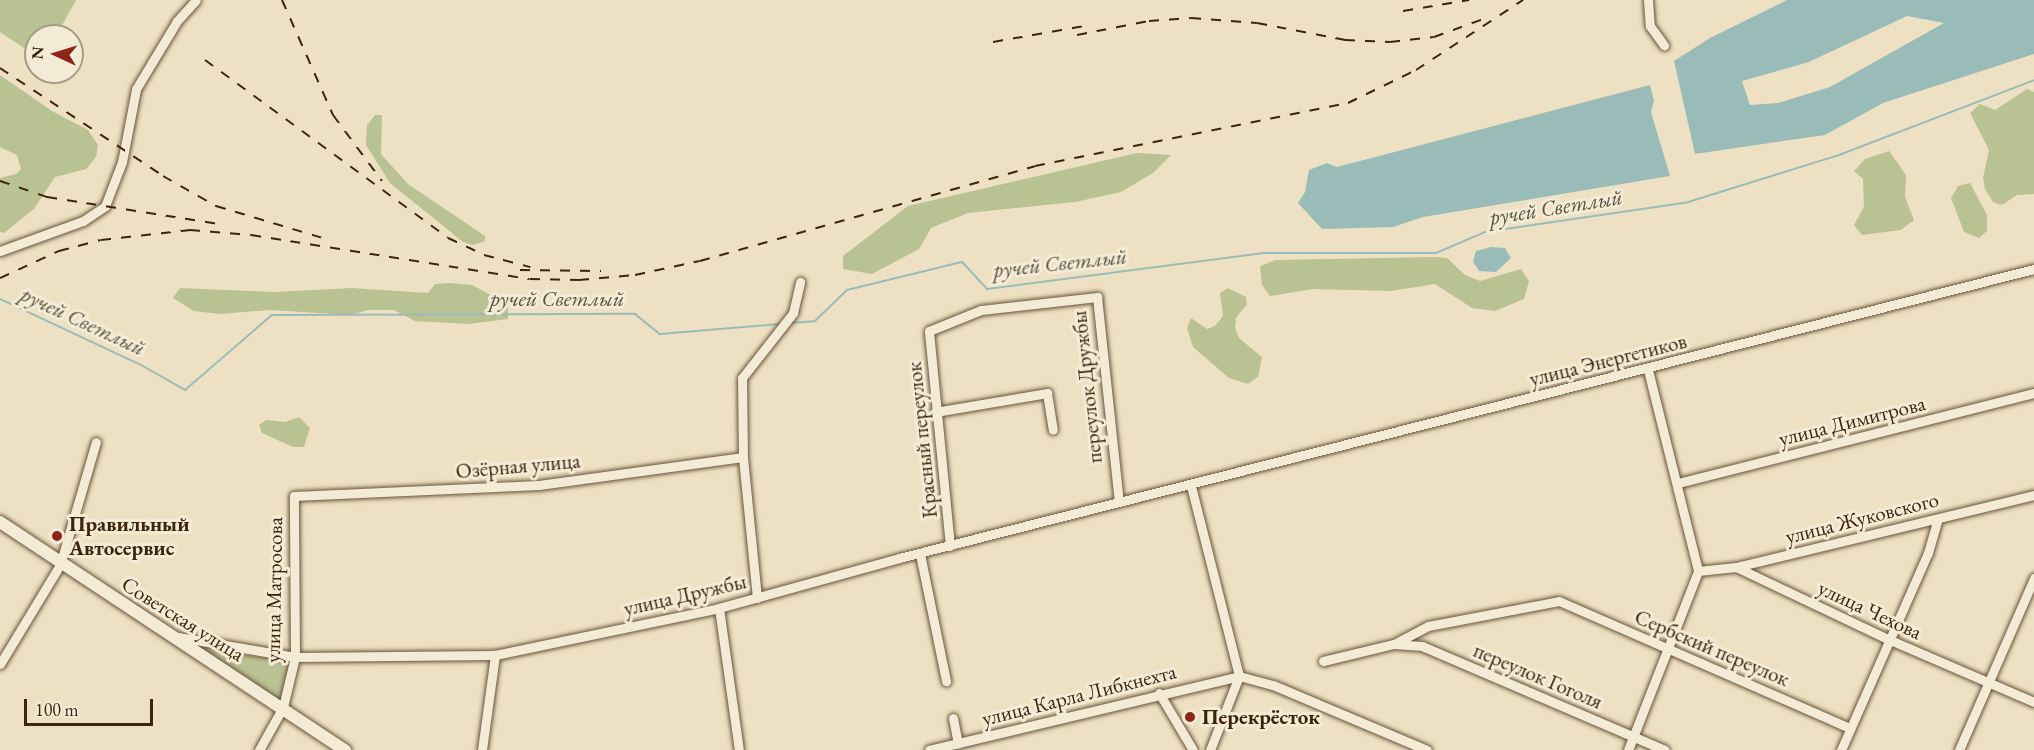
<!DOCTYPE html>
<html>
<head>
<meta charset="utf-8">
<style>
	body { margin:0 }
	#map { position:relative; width:2034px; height:750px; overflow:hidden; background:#eee0c2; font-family:"EB Garamond",serif }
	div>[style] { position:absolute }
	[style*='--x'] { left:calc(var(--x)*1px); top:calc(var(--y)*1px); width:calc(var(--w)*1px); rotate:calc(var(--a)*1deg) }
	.green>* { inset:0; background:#b9c293 }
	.water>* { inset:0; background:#9abcb8 }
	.stream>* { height:2px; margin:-1px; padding:0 1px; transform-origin:1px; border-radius:1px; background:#9abcb8 }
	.roads { filter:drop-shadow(0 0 2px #685338) drop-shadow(0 0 2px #685338) }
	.street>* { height:9px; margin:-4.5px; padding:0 4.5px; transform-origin:4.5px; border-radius:4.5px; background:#f4ebd7 }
	.secondary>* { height:12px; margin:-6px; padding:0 6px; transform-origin:6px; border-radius:6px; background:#f4ebd7 }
	.rail>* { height:2px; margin-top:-1px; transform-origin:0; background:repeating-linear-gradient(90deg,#3c240a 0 10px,transparent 0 20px) }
	.dots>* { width:16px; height:16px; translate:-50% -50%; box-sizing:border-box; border:3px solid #f4ebd7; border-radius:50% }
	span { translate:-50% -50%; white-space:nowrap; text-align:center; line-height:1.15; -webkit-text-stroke:6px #f4ebd7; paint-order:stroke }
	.street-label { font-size:21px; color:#3c240a }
	.poi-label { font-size:21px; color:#3c240a; font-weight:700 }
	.left { translate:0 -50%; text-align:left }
	.water-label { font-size:22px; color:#58523e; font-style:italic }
	.north { position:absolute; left:24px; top:24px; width:60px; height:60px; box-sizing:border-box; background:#f4ebd7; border:2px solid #aa9b85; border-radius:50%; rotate:274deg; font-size:16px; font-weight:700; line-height:24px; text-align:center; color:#3c240a }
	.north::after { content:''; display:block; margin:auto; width:21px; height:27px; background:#8f2418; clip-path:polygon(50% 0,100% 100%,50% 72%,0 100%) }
	.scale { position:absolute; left:24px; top:699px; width:129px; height:27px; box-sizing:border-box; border:3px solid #3c240a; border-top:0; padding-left:8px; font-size:18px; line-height:21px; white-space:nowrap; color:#3c240a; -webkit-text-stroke:4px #f4ebd7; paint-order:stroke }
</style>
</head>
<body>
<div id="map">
	<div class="green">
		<i style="clip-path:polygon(0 0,76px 0,56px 36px,36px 36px,36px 47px,24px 48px,0 32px)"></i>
		<i style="clip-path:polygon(0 75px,52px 111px,88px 130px,98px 145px,96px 157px,86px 169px,55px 177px,34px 209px,4px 233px,0 232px,0 178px,16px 174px,21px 169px,17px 155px,0 147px)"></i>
		<i style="clip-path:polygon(2027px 89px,2034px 92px,2034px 194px,2017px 195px,2002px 205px,1993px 202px,1985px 189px,1983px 178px,1989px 150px,1970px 113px,1980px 104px,1995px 110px)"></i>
		<i style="clip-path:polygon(375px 115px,382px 115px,381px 154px,408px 184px,485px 236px,485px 241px,473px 245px,463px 242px,390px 183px,366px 145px,367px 125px)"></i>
		<i style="clip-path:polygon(1889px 151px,1906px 175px,1905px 197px,1914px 220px,1901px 230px,1862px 235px,1854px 225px,1864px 207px,1863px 179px,1854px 171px,1865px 159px)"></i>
		<i style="clip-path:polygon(1137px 153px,1171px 155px,1153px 173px,1121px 192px,1075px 202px,968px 213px,931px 228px,919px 249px,872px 274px,843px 269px,843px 256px,908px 206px)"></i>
		<i style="clip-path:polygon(1970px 183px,1987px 215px,1987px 231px,1979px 238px,1964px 232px,1951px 198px,1958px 186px)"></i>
		<i style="clip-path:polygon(1435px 257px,1447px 258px,1465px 275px,1480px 281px,1521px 269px,1529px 281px,1524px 299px,1495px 311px,1472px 308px,1435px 284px,1391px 291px,1313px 289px,1270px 296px,1262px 285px,1260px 266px,1276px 260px)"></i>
		<i style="clip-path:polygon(449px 283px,472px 285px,489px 294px,508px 307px,508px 319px,468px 324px,415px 321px,394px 310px,367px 310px,352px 315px,270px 310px,220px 314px,194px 311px,173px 298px,180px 288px,274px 292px,352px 288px,428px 293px,435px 284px)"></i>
		<i style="clip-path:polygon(1228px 288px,1246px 297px,1247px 304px,1236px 318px,1235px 328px,1239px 338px,1262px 357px,1258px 377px,1248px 384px,1229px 378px,1193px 347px,1187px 328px,1191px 318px,1207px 329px,1215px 326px,1223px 316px,1220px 293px)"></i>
		<i style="clip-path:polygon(299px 417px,310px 428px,304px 447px,293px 447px,262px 433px,259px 425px,266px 420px,285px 422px)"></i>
		<i style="clip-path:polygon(205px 650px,290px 661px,280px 700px)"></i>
	</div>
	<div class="water">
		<i style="clip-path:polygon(evenodd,1787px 0,2034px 0,2034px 54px,1883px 103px,1825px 135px,1695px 154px,1674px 61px,1710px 38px,1787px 0,1907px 16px,1944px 23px,1830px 87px,1778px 103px,1750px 105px,1742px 81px,1809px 62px,1907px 16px)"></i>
		<i style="clip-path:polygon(1650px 85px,1654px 101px,1651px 112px,1670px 176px,1423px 217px,1393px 227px,1322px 229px,1298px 203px,1305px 192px,1309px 170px,1327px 163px,1337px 167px)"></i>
		<i style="clip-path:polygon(1491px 247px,1505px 248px,1511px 258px,1496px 272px,1479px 271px,1473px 262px,1476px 251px)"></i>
	</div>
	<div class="stream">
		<i style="--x:0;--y:299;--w:156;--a:25.1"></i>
		<i style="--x:141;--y:365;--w:51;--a:29.6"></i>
		<i style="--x:185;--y:390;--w:115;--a:-40.8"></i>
		<i style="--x:272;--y:315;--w:363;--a:-0.2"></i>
		<i style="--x:635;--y:314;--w:32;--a:39"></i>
		<i style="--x:660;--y:334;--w:120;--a:-4.8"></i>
		<i style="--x:789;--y:323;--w:26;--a:-4"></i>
		<i style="--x:815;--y:321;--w:45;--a:-44.1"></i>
		<i style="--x:847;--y:290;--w:118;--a:-13.7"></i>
		<i style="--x:962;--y:262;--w:37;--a:47"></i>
		<i style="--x:987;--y:289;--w:279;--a:-7.4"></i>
		<i style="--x:1264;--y:253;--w:172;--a:0"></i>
		<i style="--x:1436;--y:253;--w:53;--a:-23.2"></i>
		<i style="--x:1485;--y:232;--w:202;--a:-8.3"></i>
		<i style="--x:1685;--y:203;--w:161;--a:-17.3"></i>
		<i style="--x:1839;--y:155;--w:209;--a:-21"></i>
	</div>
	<div class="roads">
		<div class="street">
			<i style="--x:1648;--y:0;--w:26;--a:86"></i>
			<i style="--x:1650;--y:26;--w:24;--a:54"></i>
			<i style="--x:0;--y:251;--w:88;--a:-19.9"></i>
			<i style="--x:83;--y:221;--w:27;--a:-34"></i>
			<i style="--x:105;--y:206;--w:47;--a:-68.9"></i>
			<i style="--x:122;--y:162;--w:74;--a:-79.1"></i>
			<i style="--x:136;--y:89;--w:79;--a:-58.9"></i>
			<i style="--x:177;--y:21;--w:28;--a:-48"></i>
			<i style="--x:1648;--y:370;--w:207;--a:76"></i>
			<i style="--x:935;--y:412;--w:114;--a:-9.6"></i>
			<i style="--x:1047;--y:393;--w:37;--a:81"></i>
			<i style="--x:1678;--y:483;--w:367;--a:-14.2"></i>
			<i style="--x:1191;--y:486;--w:196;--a:75.8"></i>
			<i style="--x:1239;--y:676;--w:79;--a:111.4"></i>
			<i style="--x:950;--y:546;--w:216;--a:-95.6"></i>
			<i style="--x:929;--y:331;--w:56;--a:-22"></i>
			<i style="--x:981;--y:310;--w:117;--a:-6.4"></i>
			<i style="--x:1097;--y:297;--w:206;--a:83.9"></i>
			<i style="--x:920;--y:554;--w:130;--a:78.4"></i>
			<i style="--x:1736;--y:567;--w:170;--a:25.4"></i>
			<i style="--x:1890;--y:640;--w:157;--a:23.3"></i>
			<i style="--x:1698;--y:571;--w:38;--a:-6"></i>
			<i style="--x:1736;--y:567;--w:307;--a:-13.6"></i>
			<i style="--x:757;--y:598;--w:142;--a:-95.7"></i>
			<i style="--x:743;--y:457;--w:79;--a:-90.7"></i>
			<i style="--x:742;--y:378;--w:83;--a:-51.9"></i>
			<i style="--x:793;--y:313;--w:32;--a:-77"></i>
			<i style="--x:719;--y:608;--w:143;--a:82"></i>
			<i style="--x:178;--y:637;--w:119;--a:9.7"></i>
			<i style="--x:295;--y:657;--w:200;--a:-0.6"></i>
			<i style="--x:495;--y:655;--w:229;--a:-11.8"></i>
			<i style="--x:719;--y:608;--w:187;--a:-15.5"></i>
			<i style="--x:899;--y:558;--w:1171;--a:-14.29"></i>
			<i style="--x:1394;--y:644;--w:28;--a:4"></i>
			<i style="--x:1422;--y:646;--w:264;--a:23.2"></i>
			<i style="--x:1323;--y:661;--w:73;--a:-13.5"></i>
			<i style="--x:1394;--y:644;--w:38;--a:-28"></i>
			<i style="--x:1428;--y:626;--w:133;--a:-10.8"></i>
			<i style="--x:1559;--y:601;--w:318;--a:23.6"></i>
			<i style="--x:0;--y:664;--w:116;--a:-58.8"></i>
			<i style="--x:60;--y:565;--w:128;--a:-73.7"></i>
			<i style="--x:1159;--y:693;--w:66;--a:59.2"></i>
			<i style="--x:953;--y:718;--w:26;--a:79"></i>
			<i style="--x:259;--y:750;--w:49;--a:-60.8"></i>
			<i style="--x:283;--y:707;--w:51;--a:-76.5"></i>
			<i style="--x:295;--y:657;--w:161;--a:-90.4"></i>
			<i style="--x:294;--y:496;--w:245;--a:-2.6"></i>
			<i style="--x:539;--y:485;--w:206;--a:-7.8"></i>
			<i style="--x:482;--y:750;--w:96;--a:-82.2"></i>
			<i style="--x:929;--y:750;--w:319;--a:-13.4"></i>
			<i style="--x:1239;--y:676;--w:35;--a:15"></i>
			<i style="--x:1273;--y:685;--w:167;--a:22.9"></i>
			<i style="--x:1628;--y:750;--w:192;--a:-68.6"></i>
			<i style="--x:1841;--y:750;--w:215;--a:-66.2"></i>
			<i style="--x:1928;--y:553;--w:35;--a:-74"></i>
			<i style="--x:1959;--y:750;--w:188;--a:-66.4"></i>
		</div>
		<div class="secondary">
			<i style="--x:0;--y:522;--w:414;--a:33.5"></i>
		</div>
	</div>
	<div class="rail">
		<i style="--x:282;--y:0;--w:126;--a:66.1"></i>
		<i style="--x:333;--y:115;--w:82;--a:53.4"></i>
		<i style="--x:1403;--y:11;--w:67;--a:-9.5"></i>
		<i style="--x:1077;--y:35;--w:73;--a:-11"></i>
		<i style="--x:1149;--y:21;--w:42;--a:-4.1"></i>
		<i style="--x:1191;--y:18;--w:66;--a:4.3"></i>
		<i style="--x:1257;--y:23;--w:90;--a:10.9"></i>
		<i style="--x:1345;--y:40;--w:45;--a:2.5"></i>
		<i style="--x:1390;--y:42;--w:44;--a:-6.5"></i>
		<i style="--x:1434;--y:37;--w:55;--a:-20.1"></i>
		<i style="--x:993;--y:42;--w:97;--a:-10"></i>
		<i style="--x:205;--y:60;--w:301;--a:36.2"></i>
		<i style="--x:448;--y:238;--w:40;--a:25"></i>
		<i style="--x:484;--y:255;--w:48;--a:14.6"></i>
		<i style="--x:0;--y:68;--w:196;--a:33.5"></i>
		<i style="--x:163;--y:176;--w:61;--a:29.5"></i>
		<i style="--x:216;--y:206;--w:118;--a:16.7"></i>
		<i style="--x:0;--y:181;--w:50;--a:18.8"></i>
		<i style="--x:47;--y:197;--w:174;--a:8.9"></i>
		<i style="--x:520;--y:270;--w:81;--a:0.7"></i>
		<i style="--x:0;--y:278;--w:65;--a:-24.6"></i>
		<i style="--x:59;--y:251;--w:43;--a:-14.7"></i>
		<i style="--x:101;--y:240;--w:90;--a:-6.4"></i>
		<i style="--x:190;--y:230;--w:61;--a:4.7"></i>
		<i style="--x:251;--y:235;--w:282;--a:9"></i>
		<i style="--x:530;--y:279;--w:49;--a:1.2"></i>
		<i style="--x:579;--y:280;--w:56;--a:-5.1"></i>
		<i style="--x:635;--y:275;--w:66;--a:-12.2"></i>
		<i style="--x:700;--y:261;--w:348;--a:-15.8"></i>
		<i style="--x:1035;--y:166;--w:319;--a:-11.4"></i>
		<i style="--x:1348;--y:103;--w:76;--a:-25.9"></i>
		<i style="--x:1416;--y:70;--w:128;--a:-33.2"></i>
	</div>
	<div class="dots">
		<i style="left:57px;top:536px;background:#8f2418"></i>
		<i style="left:1190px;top:717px;background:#8f2418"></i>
	</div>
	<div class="street-label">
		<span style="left:1608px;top:360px;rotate:-14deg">улица Энергетиков</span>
		<span style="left:1087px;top:387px;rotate:-96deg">переулок Дружбы</span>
		<span style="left:1852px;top:421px;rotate:-14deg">улица Димитрова</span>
		<span style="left:922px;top:440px;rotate:-96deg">Красный переулок</span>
		<span style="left:518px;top:466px;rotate:-5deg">Озёрная улица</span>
		<span style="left:1862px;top:518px;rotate:-14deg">улица Жуковского</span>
		<span style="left:274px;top:590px;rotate:-89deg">улица Матросова</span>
		<span style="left:685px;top:595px;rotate:-13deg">улица Дружбы</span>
		<span style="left:1870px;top:610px;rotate:25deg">улица Чехова</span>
		<span style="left:183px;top:619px;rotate:32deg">Советская улица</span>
		<span style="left:1712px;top:648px;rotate:23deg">Сербский переулок</span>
		<span style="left:1538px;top:676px;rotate:23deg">переулок Гоголя</span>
		<span style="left:1079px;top:695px;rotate:-14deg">улица Карла Либкнехта</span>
	</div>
	<div class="poi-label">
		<span class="left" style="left:69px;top:536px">Правильный<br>Автосервис</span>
		<span class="left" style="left:1202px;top:717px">Перекрёсток</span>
	</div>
	<div class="water-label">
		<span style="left:1556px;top:207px;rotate:-9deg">ручей Светлый</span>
		<span style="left:1060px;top:263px;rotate:-6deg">ручей Светлый</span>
		<span style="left:557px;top:299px">ручей Светлый</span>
		<span style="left:83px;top:321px;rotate:25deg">ручей Светлый</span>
	</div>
	<div class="north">N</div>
	<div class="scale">100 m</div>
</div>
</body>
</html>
